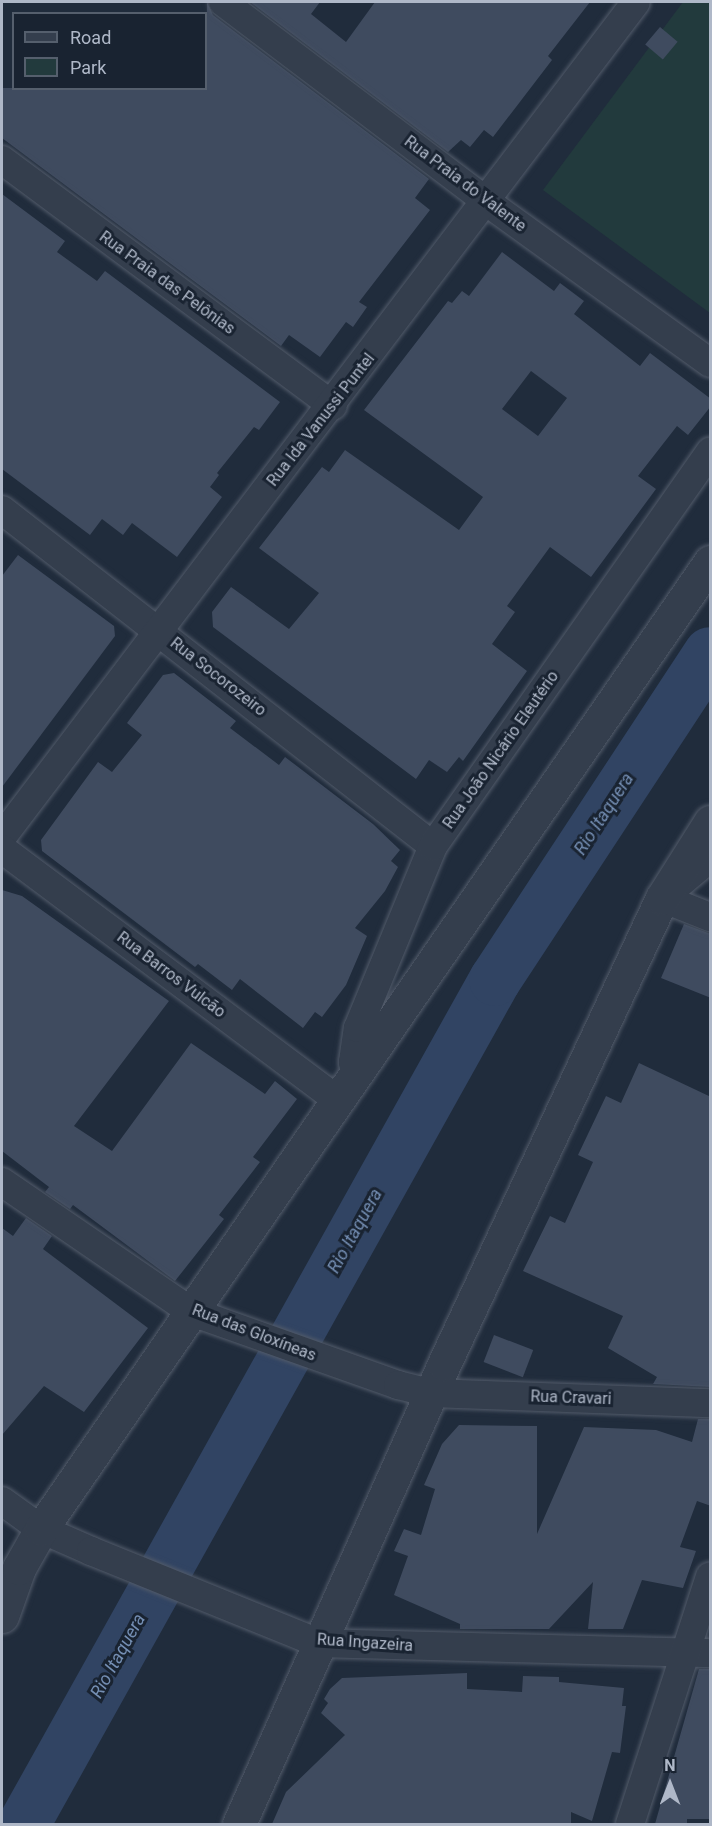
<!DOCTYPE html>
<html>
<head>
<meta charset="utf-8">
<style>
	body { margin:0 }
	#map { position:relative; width:712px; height:1826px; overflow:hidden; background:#202c3c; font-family:Roboto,sans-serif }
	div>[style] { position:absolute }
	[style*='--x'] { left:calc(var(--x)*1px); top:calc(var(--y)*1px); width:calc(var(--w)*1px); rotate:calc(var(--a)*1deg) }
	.green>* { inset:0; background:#223a3d }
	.river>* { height:52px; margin:-26px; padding:0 26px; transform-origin:26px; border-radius:26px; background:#314463 }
	.building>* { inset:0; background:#3f4b5f; transform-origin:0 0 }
	.roads { filter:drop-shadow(0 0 2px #525b6a) drop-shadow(0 0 2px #525b6a) }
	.minor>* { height:28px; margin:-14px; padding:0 14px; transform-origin:14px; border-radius:14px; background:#343e4d }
	.tertiary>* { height:33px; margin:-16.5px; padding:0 16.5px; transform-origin:16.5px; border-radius:16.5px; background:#343e4d }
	span { translate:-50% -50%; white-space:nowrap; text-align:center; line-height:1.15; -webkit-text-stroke:6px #192331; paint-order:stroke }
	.street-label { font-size:16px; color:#afb8c8 }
	.water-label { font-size:18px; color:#748eb3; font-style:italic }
	.frame { position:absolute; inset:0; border:3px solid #afb8c8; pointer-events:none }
	.legend { position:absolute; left:12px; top:12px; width:195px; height:78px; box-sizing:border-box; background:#192331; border:2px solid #555f6d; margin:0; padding:8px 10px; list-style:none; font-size:18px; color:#afb8c8 }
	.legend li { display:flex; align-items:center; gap:12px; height:30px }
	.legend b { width:30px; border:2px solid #555f6d }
	.north { position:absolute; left:640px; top:1754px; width:60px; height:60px; -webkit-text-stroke:4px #192331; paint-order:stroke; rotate:0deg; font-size:16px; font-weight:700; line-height:24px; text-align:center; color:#afb8c8 }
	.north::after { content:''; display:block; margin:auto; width:21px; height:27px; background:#afb8c8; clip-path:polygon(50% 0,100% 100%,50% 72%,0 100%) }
</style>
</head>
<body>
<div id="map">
	<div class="green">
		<i style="clip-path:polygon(683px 2px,710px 2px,710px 313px,543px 190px)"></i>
	</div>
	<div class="river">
		<i style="--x:24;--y:1824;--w:967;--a:-60.84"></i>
		<i style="--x:495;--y:980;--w:391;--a:-56.7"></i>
	</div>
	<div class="building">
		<i style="clip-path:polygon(207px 2px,213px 15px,429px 179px,415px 198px,430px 210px,359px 302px,367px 307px,353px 327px,346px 322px,320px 357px,289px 335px,281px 346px,2px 138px,2px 88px,206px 88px)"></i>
		<i style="clip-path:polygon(250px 2px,320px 2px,311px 14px,346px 42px,375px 2px,590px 2px,548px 56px,552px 60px,493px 137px,484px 130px,470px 147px,461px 140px,448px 152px)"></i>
		<i style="left:660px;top:27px;width:23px;height:23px;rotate:40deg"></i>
		<i style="clip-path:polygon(2px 194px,65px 241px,57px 252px,97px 281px,105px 271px,280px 402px,259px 430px,254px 427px,217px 473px,219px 475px,210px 487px,222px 497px,177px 557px,132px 523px,123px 535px,102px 519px,90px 535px,2px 469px)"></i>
		<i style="clip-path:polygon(evenodd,502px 252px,554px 291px,560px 283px,584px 301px,574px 314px,640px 366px,650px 353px,711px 399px,711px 406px,688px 435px,677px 426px,638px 476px,656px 489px,591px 577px,550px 547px,507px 606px,515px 612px,492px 644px,527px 671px,463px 761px,459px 757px,447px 772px,429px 760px,416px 779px,213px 627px,212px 612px,231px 587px,289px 629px,319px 593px,259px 548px,322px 467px,329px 472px,345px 450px,459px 530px,483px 497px,364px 410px,448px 301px,452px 303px,462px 291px,469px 296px,502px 252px,531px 371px,567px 398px,538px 436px,502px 409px,531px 371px)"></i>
		<i style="clip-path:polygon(18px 555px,114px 626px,115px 636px,2px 787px,2px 576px)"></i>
		<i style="clip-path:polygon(174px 673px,236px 721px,230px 728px,279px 765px,285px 757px,373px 824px,400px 850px,391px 861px,398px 867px,385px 891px,355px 928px,367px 936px,346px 985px,322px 1017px,315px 1012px,303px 1028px,240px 979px,232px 990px,198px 964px,195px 967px,42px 851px,41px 840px,98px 762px,112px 772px,142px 735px,127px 723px,163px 675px)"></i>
		<i style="clip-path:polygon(2px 890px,22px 896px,169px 1001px,74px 1126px,112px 1151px,191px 1043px,265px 1094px,275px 1081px,297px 1099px,253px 1157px,260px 1162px,219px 1215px,224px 1219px,175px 1281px,73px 1205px,70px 1209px,45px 1192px,49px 1187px,2px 1151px)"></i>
		<i style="clip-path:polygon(684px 924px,711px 934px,711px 998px,661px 978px)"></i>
		<i style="clip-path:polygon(639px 1063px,711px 1097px,711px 1387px,653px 1384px,657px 1377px,608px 1348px,623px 1316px,523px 1271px,550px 1216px,565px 1223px,593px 1162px,578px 1155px,606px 1096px,621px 1103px)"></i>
		<i style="clip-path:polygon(26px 1218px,52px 1236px,43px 1249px,148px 1328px,84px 1412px,44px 1386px,2px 1435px,2px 1228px,13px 1236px)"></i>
		<i style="left:494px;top:1335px;width:42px;height:29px;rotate:21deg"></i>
		<i style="clip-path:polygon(698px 1419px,711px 1419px,711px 1506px,697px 1501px,680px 1547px,696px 1551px,688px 1574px,683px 1588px,642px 1580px,623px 1629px,588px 1629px,593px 1582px,549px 1629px,460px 1629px,460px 1624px,394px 1595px,408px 1556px,394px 1551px,404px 1529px,421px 1535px,435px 1489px,424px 1485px,442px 1444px,459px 1425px,537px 1426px,537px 1534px,584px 1427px,656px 1430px,692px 1442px)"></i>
		<i style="clip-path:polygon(699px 1669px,711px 1669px,711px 1819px,687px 1819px,687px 1824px,655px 1824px)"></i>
		<i style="clip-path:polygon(467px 1673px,467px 1689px,522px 1692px,523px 1676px,559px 1677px,559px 1682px,624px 1688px,622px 1706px,626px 1706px,620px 1753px,612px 1752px,592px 1821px,571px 1812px,571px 1824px,272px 1824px,286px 1792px,345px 1735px,321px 1713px,328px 1703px,324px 1699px,330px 1689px,342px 1678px)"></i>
	</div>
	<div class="roads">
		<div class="minor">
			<i style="--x:223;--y:2;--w:331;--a:37.1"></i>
			<i style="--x:487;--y:202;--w:275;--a:35.8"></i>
			<i style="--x:2;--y:160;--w:412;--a:36.6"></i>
			<i style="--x:2;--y:510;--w:546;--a:37.94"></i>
			<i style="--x:2;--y:837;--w:1048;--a:-52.79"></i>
			<i style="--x:2;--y:849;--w:422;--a:36.8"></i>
			<i style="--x:710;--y:858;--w:62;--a:140.2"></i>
			<i style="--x:662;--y:898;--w:52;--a:21.6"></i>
			<i style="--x:356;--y:1078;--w:16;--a:-101"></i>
			<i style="--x:353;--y:1062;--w:34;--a:-82"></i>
			<i style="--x:358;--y:1028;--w:197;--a:-67.6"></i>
			<i style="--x:433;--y:846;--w:482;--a:-54.9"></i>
			<i style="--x:2;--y:1182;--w:230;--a:34.4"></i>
			<i style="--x:192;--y:1312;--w:219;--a:19.5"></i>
			<i style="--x:398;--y:1385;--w:34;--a:14"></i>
			<i style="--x:431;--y:1393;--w:279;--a:2.1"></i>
			<i style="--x:2;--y:1501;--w:48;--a:35.7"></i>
			<i style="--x:41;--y:1529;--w:55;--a:23.7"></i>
			<i style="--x:91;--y:1551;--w:246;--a:22"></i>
			<i style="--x:319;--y:1643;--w:391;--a:1.5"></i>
			<i style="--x:630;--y:1824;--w:260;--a:-72.1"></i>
		</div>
		<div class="tertiary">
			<i style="--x:2;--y:1616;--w:51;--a:-70.5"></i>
			<i style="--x:19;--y:1568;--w:45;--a:-60.6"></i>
			<i style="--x:41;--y:1529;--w:1176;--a:-55.32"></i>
			<i style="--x:239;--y:1824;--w:504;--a:-65.98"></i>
			<i style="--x:444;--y:1364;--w:514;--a:-64.93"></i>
			<i style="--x:662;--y:898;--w:90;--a:-57.7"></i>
		</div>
	</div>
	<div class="street-label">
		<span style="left:465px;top:184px;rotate:37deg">Rua Praia do Valente</span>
		<span style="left:167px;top:283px;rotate:36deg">Rua Praia das Pelônias</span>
		<span style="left:321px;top:420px;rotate:-52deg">Rua Ida Vanussi Puntel</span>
		<span style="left:218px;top:677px;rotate:38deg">Rua Socorozeiro</span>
		<span style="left:501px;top:750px;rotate:-55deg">Rua João Nicário Eleutério</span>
		<span style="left:171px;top:975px;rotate:37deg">Rua Barros Vulcão</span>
		<span style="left:254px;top:1333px;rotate:21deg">Rua das Gloxíneas</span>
		<span style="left:571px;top:1398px;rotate:2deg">Rua Cravari</span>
		<span style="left:365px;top:1643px;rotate:4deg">Rua Ingazeira</span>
	</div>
	<div class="water-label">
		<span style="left:604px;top:814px;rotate:-57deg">Rio Itaquera</span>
		<span style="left:355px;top:1231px;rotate:-61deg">Rio Itaquera</span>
		<span style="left:118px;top:1656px;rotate:-61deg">Rio Itaquera</span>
	</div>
	<div class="frame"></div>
	<ul class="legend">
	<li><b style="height:8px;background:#343e4d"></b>Road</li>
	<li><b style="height:16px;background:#223a3d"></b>Park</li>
	</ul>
	<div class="north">N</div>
</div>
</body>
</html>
